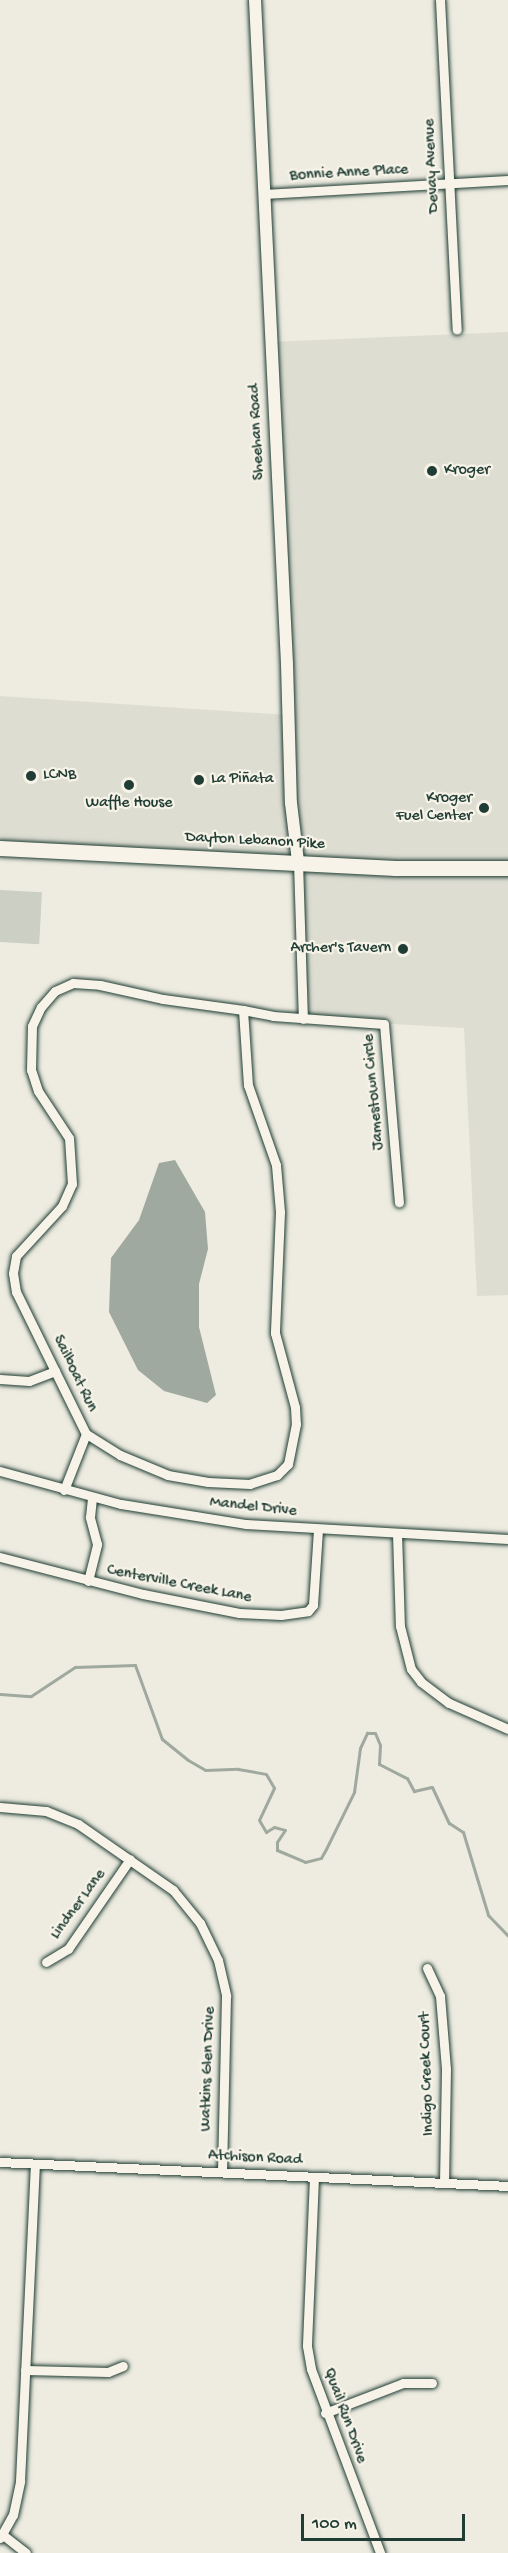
<!DOCTYPE html>
<html>
<head>
<meta charset="utf-8">
<style>
	body { margin:0 }
	#map { position:relative; width:508px; height:2553px; overflow:hidden; background:#eeece1; font-family:"Gochi Hand",sans-serif }
	div>[style] { position:absolute }
	[style*='--x'] { left:calc(var(--x)*1px); top:calc(var(--y)*1px); width:calc(var(--w)*1px); rotate:calc(var(--a)*1deg) }
	.built>* { inset:0; background:#ddddd2 }
	.green>* { inset:0; background:#cccfc4; transform-origin:0 0 }
	.water>* { inset:0; background:#9fa99f }
	.stream>* { height:3px; margin:-1.5px; padding:0 1.5px; transform-origin:1.5px; border-radius:1.5px; background:#9fa99f }
	.roads { filter:drop-shadow(0 0 2px #1f3d34) drop-shadow(0 0 2px #1f3d34) }
	.minor>* { height:9px; margin:-4.5px; padding:0 4.5px; transform-origin:4.5px; border-radius:4.5px; background:#f7f3e8 }
	.tertiary>* { height:12px; margin:-6px; padding:0 6px; transform-origin:6px; border-radius:6px; background:#f7f3e8 }
	.primary>* { height:15px; margin:-7.5px; padding:0 7.5px; transform-origin:7.5px; border-radius:7.5px; background:#f7f3e8 }
	.dots>* { width:16px; height:16px; translate:-50% -50%; box-sizing:border-box; border:3px solid #f7f3e8; border-radius:50% }
	span { translate:-50% -50%; white-space:nowrap; text-align:center; line-height:1.15; -webkit-text-stroke:4.5px #f7f3e8; paint-order:stroke }
	.street-label { font-size:16px; color:#1f3d34 }
	.poi-label { font-size:16px; color:#1f3d34 }
	.left { translate:0 -50%; text-align:left }
	.right { translate:-100% -50%; text-align:right }
	.scale { position:absolute; left:301px; top:2514px; width:164px; height:27px; box-sizing:border-box; border:3px solid #1f3d34; border-top:0; padding-left:8px; font-size:18px; line-height:21px; white-space:nowrap; color:#1f3d34; -webkit-text-stroke:4px #f7f3e8; paint-order:stroke }
</style>
</head>
<body>
<div id="map">
	<div class="built">
		<i style="clip-path:polygon(508px 332px,508px 1295px,477px 1296px,464px 1028px,303px 1019px,298px 862px,0 849px,0 696px,287px 715px,270px 342px)"></i>
	</div>
	<div class="green">
		<i style="left:0;top:890px;width:42px;height:52px;rotate:3deg"></i>
	</div>
	<div class="water">
		<i style="clip-path:polygon(175px 1160px,205px 1212px,208px 1249px,199px 1284px,199px 1327px,216px 1395px,207px 1403px,164px 1391px,138px 1370px,109px 1312px,111px 1258px,139px 1220px,159px 1163px)"></i>
	</div>
	<div class="stream">
		<i style="--x:0;--y:1694;--w:31;--a:4"></i>
		<i style="--x:31;--y:1696;--w:53;--a:-33.4"></i>
		<i style="--x:75;--y:1667;--w:60;--a:-1.9"></i>
		<i style="--x:135;--y:1665;--w:79;--a:70"></i>
		<i style="--x:162;--y:1739;--w:33;--a:39"></i>
		<i style="--x:188;--y:1760;--w:20;--a:30"></i>
		<i style="--x:205;--y:1770;--w:33;--a:-2"></i>
		<i style="--x:238;--y:1769;--w:28;--a:10"></i>
		<i style="--x:266;--y:1774;--w:16;--a:60"></i>
		<i style="--x:274;--y:1788;--w:35;--a:115"></i>
		<i style="--x:259;--y:1820;--w:14;--a:60"></i>
		<i style="--x:266;--y:1832;--w:9;--a:-32"></i>
		<i style="--x:274;--y:1827;--w:11;--a:15"></i>
		<i style="--x:285;--y:1830;--w:14;--a:124"></i>
		<i style="--x:277;--y:1842;--w:8;--a:90"></i>
		<i style="--x:277;--y:1850;--w:30;--a:23"></i>
		<i style="--x:305;--y:1862;--w:16;--a:-14"></i>
		<i style="--x:321;--y:1858;--w:10;--a:-61"></i>
		<i style="--x:326;--y:1849;--w:64;--a:-63.8"></i>
		<i style="--x:354;--y:1792;--w:44;--a:-82.2"></i>
		<i style="--x:360;--y:1748;--w:17;--a:-65"></i>
		<i style="--x:367;--y:1733;--w:8;--a:0"></i>
		<i style="--x:375;--y:1733;--w:13;--a:67"></i>
		<i style="--x:380;--y:1745;--w:19;--a:93"></i>
		<i style="--x:379;--y:1764;--w:31;--a:27"></i>
		<i style="--x:407;--y:1778;--w:15;--a:62"></i>
		<i style="--x:414;--y:1791;--w:18;--a:-13"></i>
		<i style="--x:432;--y:1787;--w:40;--a:65"></i>
		<i style="--x:449;--y:1823;--w:17;--a:33"></i>
		<i style="--x:463;--y:1832;--w:87;--a:73.2"></i>
		<i style="--x:488;--y:1915;--w:29;--a:46"></i>
	</div>
	<div class="roads">
		<div class="minor">
			<i style="--x:440;--y:0;--w:330;--a:87.1"></i>
			<i style="--x:264;--y:194;--w:244;--a:-3.3"></i>
			<i style="--x:298;--y:862;--w:157;--a:88.2"></i>
			<i style="--x:243;--y:1010;--w:75;--a:86.2"></i>
			<i style="--x:248;--y:1085;--w:85;--a:70.7"></i>
			<i style="--x:276;--y:1165;--w:47;--a:85.1"></i>
			<i style="--x:280;--y:1212;--w:121;--a:92.4"></i>
			<i style="--x:275;--y:1333;--w:77;--a:74.9"></i>
			<i style="--x:295;--y:1407;--w:17;--a:87"></i>
			<i style="--x:296;--y:1424;--w:41;--a:101.3"></i>
			<i style="--x:288;--y:1464;--w:16;--a:135"></i>
			<i style="--x:277;--y:1475;--w:28;--a:162"></i>
			<i style="--x:250;--y:1484;--w:42;--a:-177.3"></i>
			<i style="--x:208;--y:1482;--w:41;--a:-170.1"></i>
			<i style="--x:168;--y:1475;--w:52;--a:-157.4"></i>
			<i style="--x:120;--y:1455;--w:40;--a:-148"></i>
			<i style="--x:86;--y:1434;--w:158;--a:-116.2"></i>
			<i style="--x:16;--y:1292;--w:19;--a:-99"></i>
			<i style="--x:13;--y:1273;--w:17;--a:-80"></i>
			<i style="--x:16;--y:1256;--w:68;--a:-47.4"></i>
			<i style="--x:62;--y:1206;--w:24;--a:-66"></i>
			<i style="--x:72;--y:1184;--w:46;--a:-93.7"></i>
			<i style="--x:69;--y:1138;--w:56;--a:-123.4"></i>
			<i style="--x:38;--y:1091;--w:22;--a:-108"></i>
			<i style="--x:31;--y:1070;--w:44;--a:-88.7"></i>
			<i style="--x:32;--y:1026;--w:21;--a:-65"></i>
			<i style="--x:41;--y:1007;--w:21;--a:-49"></i>
			<i style="--x:55;--y:991;--w:20;--a:-24"></i>
			<i style="--x:73;--y:983;--w:27;--a:4"></i>
			<i style="--x:100;--y:985;--w:65;--a:12.5"></i>
			<i style="--x:163;--y:999;--w:81;--a:7.8"></i>
			<i style="--x:243;--y:1010;--w:31;--a:11"></i>
			<i style="--x:273;--y:1016;--w:111;--a:4.1"></i>
			<i style="--x:384;--y:1024;--w:179;--a:85.2"></i>
			<i style="--x:0;--y:1379;--w:29;--a:4"></i>
			<i style="--x:29;--y:1381;--w:28;--a:-21"></i>
			<i style="--x:0;--y:1471;--w:125;--a:15.3"></i>
			<i style="--x:121;--y:1504;--w:127;--a:9.1"></i>
			<i style="--x:246;--y:1524;--w:262;--a:3.3"></i>
			<i style="--x:64;--y:1490;--w:60;--a:-68.6"></i>
			<i style="--x:397;--y:1533;--w:93;--a:88.2"></i>
			<i style="--x:400;--y:1626;--w:44;--a:75.7"></i>
			<i style="--x:411;--y:1669;--w:16;--a:52"></i>
			<i style="--x:421;--y:1682;--w:35;--a:37"></i>
			<i style="--x:449;--y:1703;--w:64;--a:23.8"></i>
			<i style="--x:0;--y:1557;--w:148;--a:14.5"></i>
			<i style="--x:143;--y:1594;--w:98;--a:11.2"></i>
			<i style="--x:239;--y:1613;--w:42;--a:2.7"></i>
			<i style="--x:281;--y:1615;--w:27;--a:-8"></i>
			<i style="--x:308;--y:1611;--w:8;--a:-50"></i>
			<i style="--x:313;--y:1605;--w:76;--a:-86.2"></i>
			<i style="--x:88;--y:1581;--w:38;--a:-76"></i>
			<i style="--x:97;--y:1544;--w:28;--a:-105"></i>
			<i style="--x:90;--y:1517;--w:20;--a:-84"></i>
			<i style="--x:0;--y:1807;--w:46;--a:5"></i>
			<i style="--x:46;--y:1811;--w:35;--a:22"></i>
			<i style="--x:78;--y:1824;--w:116;--a:34.8"></i>
			<i style="--x:173;--y:1890;--w:43;--a:50.7"></i>
			<i style="--x:200;--y:1923;--w:41;--a:64.1"></i>
			<i style="--x:218;--y:1960;--w:37;--a:77"></i>
			<i style="--x:226;--y:1996;--w:176;--a:91.3"></i>
			<i style="--x:46;--y:1962;--w:26;--a:-31"></i>
			<i style="--x:68;--y:1949;--w:109;--a:-55.4"></i>
			<i style="--x:427;--y:1968;--w:31;--a:65"></i>
			<i style="--x:440;--y:1996;--w:73;--a:85.3"></i>
			<i style="--x:446;--y:2069;--w:113;--a:91"></i>
			<i style="--x:0;--y:2162;--w:509;--a:2.7"></i>
			<i style="--x:314;--y:2177;--w:169;--a:92.4"></i>
			<i style="--x:307;--y:2346;--w:23;--a:80"></i>
			<i style="--x:311;--y:2369;--w:197;--a:69.4"></i>
			<i style="--x:25;--y:2370;--w:83;--a:1.4"></i>
			<i style="--x:108;--y:2372;--w:16;--a:-22"></i>
			<i style="--x:325;--y:2413;--w:84;--a:-21"></i>
			<i style="--x:403;--y:2383;--w:29;--a:0"></i>
			<i style="--x:3;--y:2535;--w:29;--a:38"></i>
			<i style="--x:0;--y:2538;--w:26;--a:-61"></i>
			<i style="--x:13;--y:2515;--w:35;--a:-78"></i>
			<i style="--x:20;--y:2481;--w:316;--a:-87.3"></i>
		</div>
		<div class="tertiary">
			<i style="--x:255;--y:0;--w:665;--a:87.24"></i>
			<i style="--x:287;--y:664;--w:139;--a:88.4"></i>
			<i style="--x:291;--y:803;--w:59;--a:83.2"></i>
		</div>
		<div class="primary">
			<i style="--x:0;--y:848;--w:396;--a:2.9"></i>
			<i style="--x:395;--y:868;--w:113;--a:0"></i>
		</div>
	</div>
	<div class="dots">
		<i style="left:432px;top:471px;background:#1f3d34"></i>
		<i style="left:31px;top:776px;background:#1f3d34"></i>
		<i style="left:199px;top:780px;background:#1f3d34"></i>
		<i style="left:129px;top:785px;background:#1f3d34"></i>
		<i style="left:484px;top:808px;background:#1f3d34"></i>
		<i style="left:403px;top:949px;background:#1f3d34"></i>
	</div>
	<div class="street-label">
		<span style="left:433px;top:166px;rotate:-93deg">Devay Avenue</span>
		<span style="left:349px;top:174px;rotate:-3deg">Bonnie Anne Place</span>
		<span style="left:258px;top:432px;rotate:-93deg">Sheehan Road</span>
		<span style="left:255px;top:842px;rotate:3deg">Dayton Lebanon Pike</span>
		<span style="left:375px;top:1092px;rotate:-95deg">Jamestown Circle</span>
		<span style="left:74px;top:1374px;rotate:64deg">Sailboat Run</span>
		<span style="left:253px;top:1508px;rotate:6deg">Mandel Drive</span>
		<span style="left:179px;top:1585px;rotate:11deg">Centerville Creek Lane</span>
		<span style="left:79px;top:1905px;rotate:-54deg">Lindner Lane</span>
		<span style="left:209px;top:2069px;rotate:-88deg">Watkins Glen Drive</span>
		<span style="left:428px;top:2074px;rotate:-92deg">Indigo Creek Court</span>
		<span style="left:255px;top:2159px;rotate:3deg">Atchison Road</span>
		<span style="left:344px;top:2416px;rotate:70deg">Quail Run Drive</span>
	</div>
	<div class="poi-label">
		<span class="left" style="left:444px;top:471px">Kroger</span>
		<span class="left" style="left:43px;top:776px">LCNB</span>
		<span class="left" style="left:211px;top:780px">La Piñata</span>
		<span class="right" style="left:472px;top:808px">Kroger<br>Fuel Center</span>
		<span style="left:129px;top:804px">Waffle House</span>
		<span class="right" style="left:391px;top:949px">Archer's Tavern</span>
	</div>
	<div class="scale">100 m</div>
</div>
</body>
</html>
